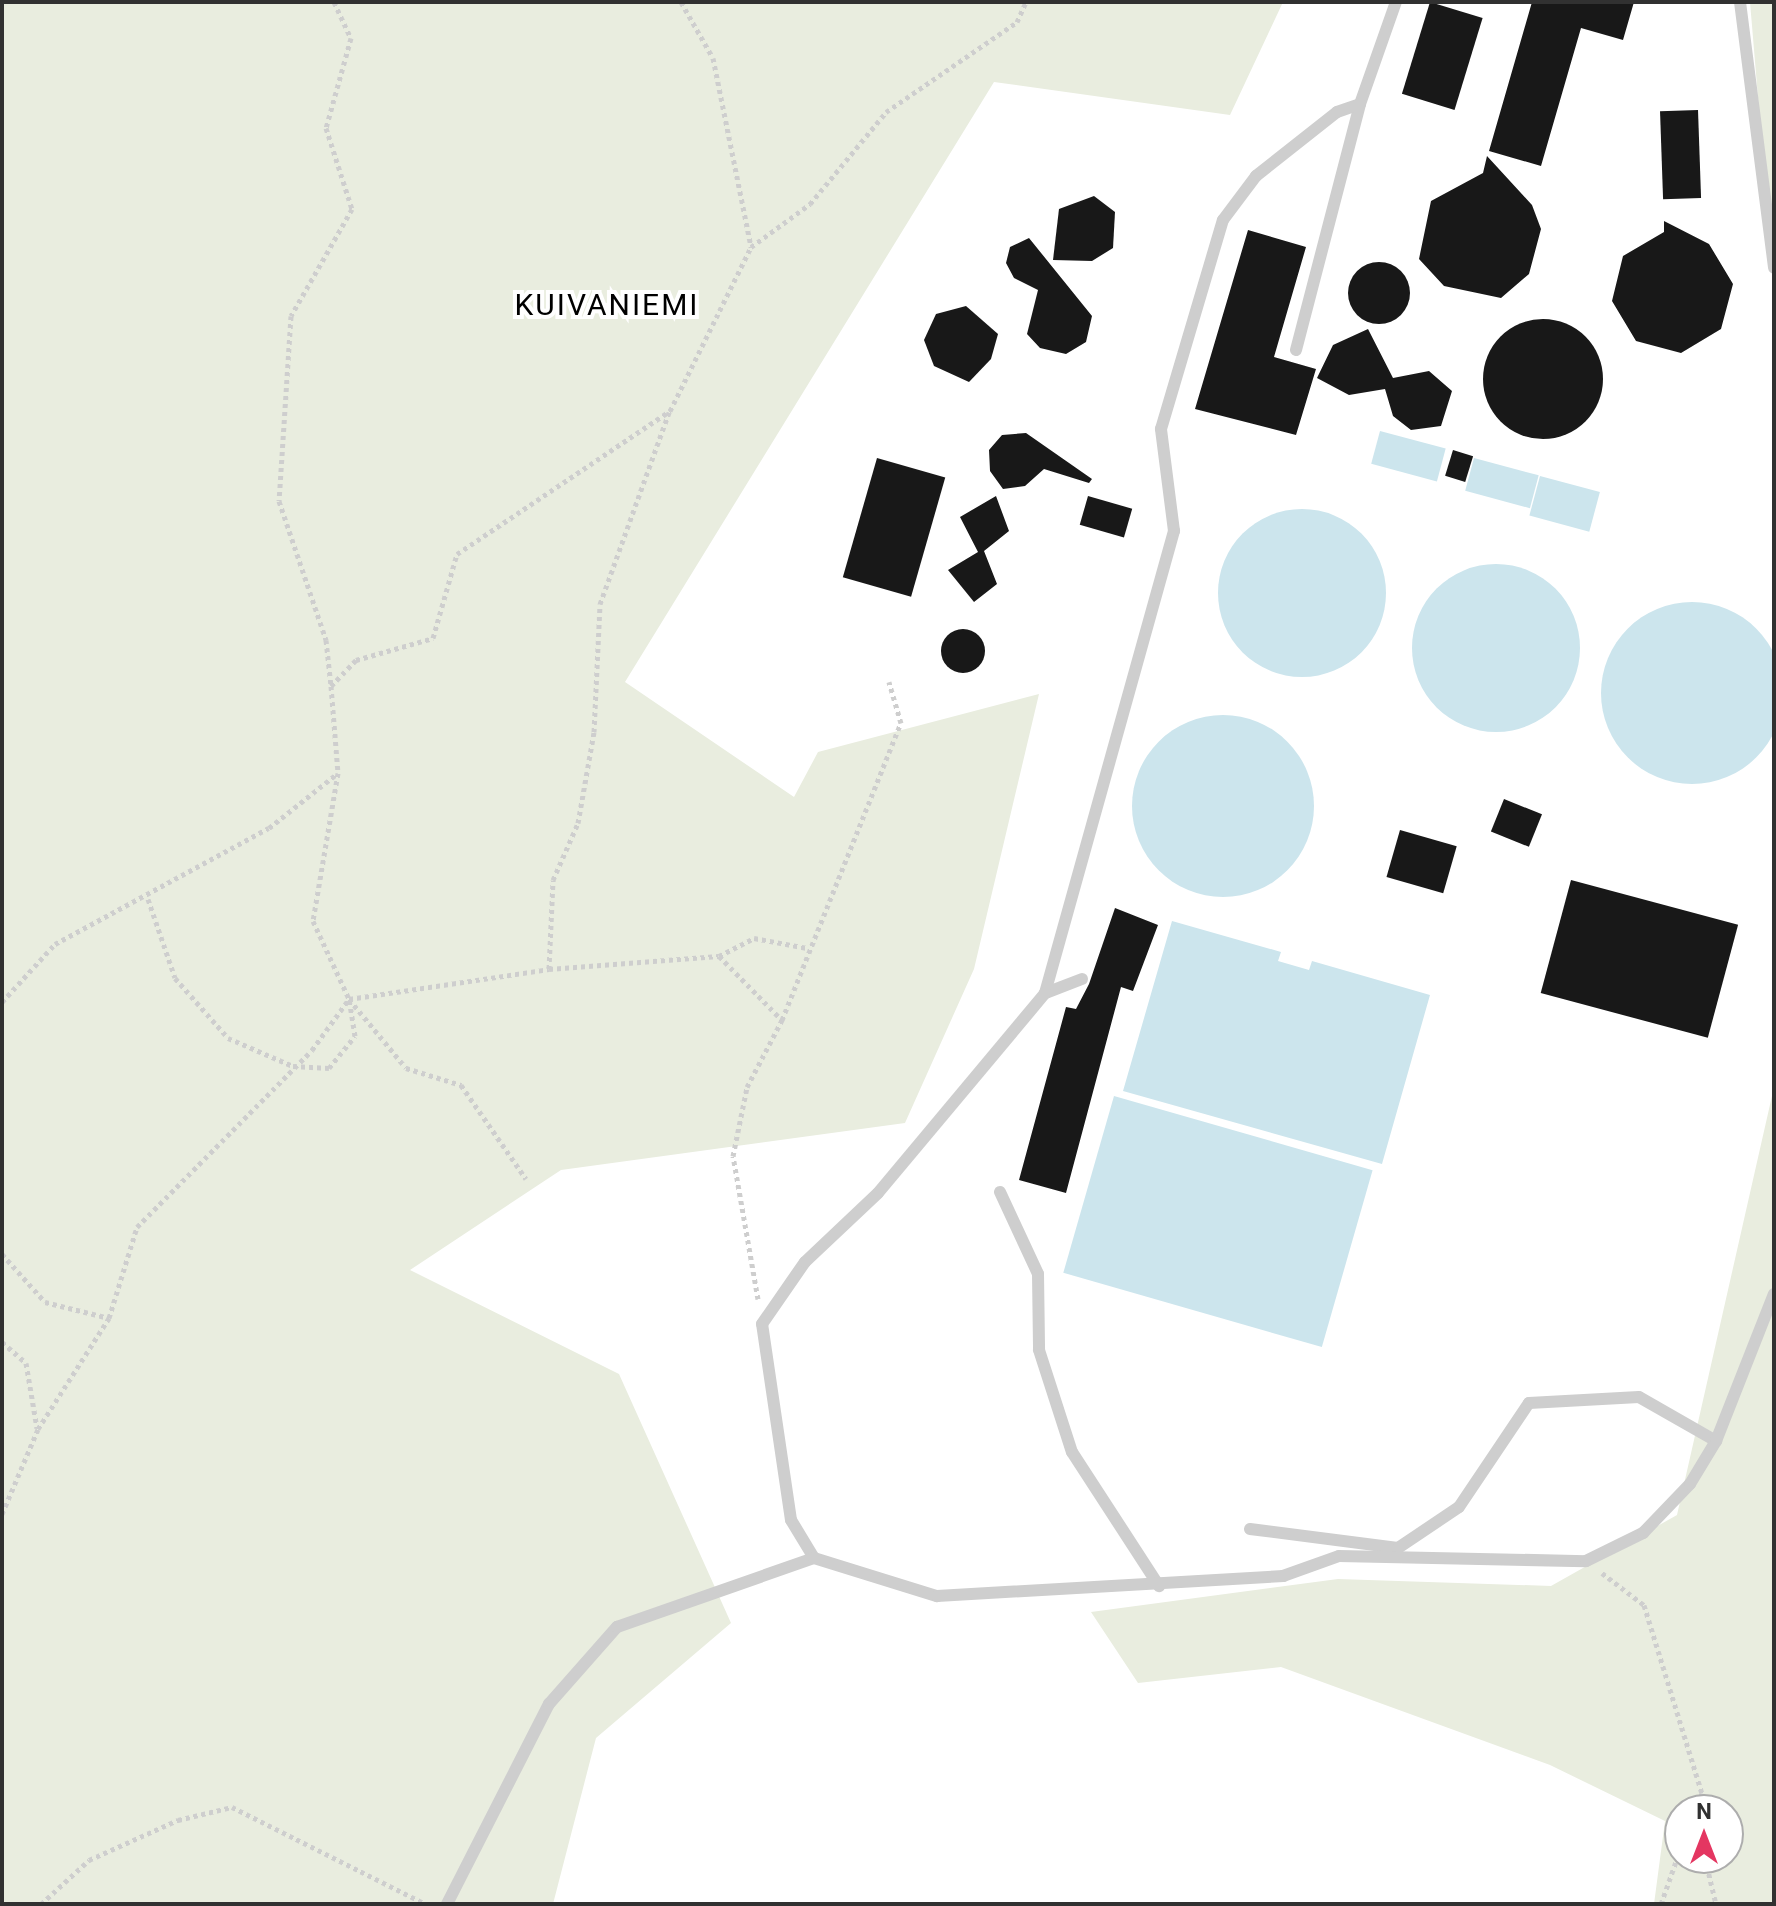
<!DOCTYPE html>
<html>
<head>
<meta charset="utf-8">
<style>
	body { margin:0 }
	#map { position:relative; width:1776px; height:1906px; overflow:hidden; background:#fff; font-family:Roboto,sans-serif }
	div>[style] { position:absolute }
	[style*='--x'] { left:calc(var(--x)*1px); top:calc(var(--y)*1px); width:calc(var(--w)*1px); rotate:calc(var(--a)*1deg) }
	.green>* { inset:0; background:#e9eddf }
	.water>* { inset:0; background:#cce5ed; transform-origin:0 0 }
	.round { border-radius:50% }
	.building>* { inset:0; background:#181818; transform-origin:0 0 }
	.path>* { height:5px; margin-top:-2.5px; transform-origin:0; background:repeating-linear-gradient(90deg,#cecece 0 4px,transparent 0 8px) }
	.lane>* { height:12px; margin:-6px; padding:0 6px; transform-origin:6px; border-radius:6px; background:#cecece }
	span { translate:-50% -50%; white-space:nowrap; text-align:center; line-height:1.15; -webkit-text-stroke:8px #fff; paint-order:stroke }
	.neighbourhood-label { font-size:30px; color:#000; letter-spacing:2px }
	.frame { position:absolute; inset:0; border:4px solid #313131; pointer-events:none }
	.north { position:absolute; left:1664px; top:1794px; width:80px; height:80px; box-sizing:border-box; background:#fff; border:2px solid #adadad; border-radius:50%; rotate:0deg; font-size:22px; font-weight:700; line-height:32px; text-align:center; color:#313131 }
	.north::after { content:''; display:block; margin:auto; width:28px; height:36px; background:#e43661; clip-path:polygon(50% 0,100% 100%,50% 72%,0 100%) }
</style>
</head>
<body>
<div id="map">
	<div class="green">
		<i style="clip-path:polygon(2px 2px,1283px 2px,1230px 115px,994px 82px,625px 682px,794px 797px,818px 752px,1039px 694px,974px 969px,905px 1123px,561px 1170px,410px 1270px,619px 1374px,731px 1623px,596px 1738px,553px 1904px,2px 1904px)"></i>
		<i style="clip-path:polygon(1750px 2px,1774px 2px,1774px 288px)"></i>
		<i style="clip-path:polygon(evenodd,1774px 1087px,1774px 1904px,1654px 1904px,1665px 1821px,1550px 1765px,1281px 1667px,1138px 1683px,1091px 1612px,1338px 1579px,1551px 1586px,1677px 1515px,1774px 1087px,1680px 1810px,1728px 1810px,1728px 1858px,1680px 1858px,1680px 1810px)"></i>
	</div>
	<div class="water">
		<i style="left:1380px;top:431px;width:68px;height:34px;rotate:15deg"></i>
		<i style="left:1474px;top:458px;width:67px;height:34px;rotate:15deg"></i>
		<i style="left:1540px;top:476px;width:62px;height:41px;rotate:15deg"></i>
		<i class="round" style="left:1218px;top:509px;width:168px;height:168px"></i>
		<i class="round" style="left:1412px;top:564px;width:168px;height:168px"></i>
		<i class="round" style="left:1601px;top:602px;width:182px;height:182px"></i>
		<i class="round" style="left:1132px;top:715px;width:182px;height:182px"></i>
		<i style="clip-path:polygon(1172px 921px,1281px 952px,1278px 961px,1309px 970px,1312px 961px,1430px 995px,1382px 1164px,1123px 1091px)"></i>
		<i style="left:1114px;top:1096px;width:269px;height:184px;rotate:16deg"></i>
	</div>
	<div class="building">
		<i style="left:1430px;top:2px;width:55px;height:96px;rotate:17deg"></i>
		<i style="clip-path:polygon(1532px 2px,1634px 2px,1623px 40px,1581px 28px,1541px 166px,1489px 151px)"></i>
		<i style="left:1698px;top:110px;width:88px;height:38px;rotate:88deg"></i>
		<i style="clip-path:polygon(1487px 156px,1532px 205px,1541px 229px,1529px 274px,1501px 298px,1444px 286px,1419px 259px,1431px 201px,1483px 173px)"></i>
		<i style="clip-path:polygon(1094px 196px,1115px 212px,1113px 248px,1092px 261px,1053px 260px,1059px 209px)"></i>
		<i style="clip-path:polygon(1664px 221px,1709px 244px,1733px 284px,1721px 329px,1681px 353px,1636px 341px,1612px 301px,1623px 256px,1664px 232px)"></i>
		<i style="clip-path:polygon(1248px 230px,1306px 247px,1274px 357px,1316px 369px,1296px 435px,1195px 409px)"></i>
		<i style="clip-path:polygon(1029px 238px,1092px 316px,1086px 342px,1066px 354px,1040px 348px,1027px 334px,1038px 290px,1014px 278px,1006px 263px,1010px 247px)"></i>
		<i class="round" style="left:1348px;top:262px;width:62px;height:62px"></i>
		<i style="clip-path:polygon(966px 306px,998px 334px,991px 359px,969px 382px,934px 366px,924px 340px,936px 314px)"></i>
		<i class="round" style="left:1483px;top:319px;width:120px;height:120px"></i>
		<i style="clip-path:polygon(1368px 329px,1393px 378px,1429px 371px,1452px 391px,1441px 426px,1411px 430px,1393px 416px,1385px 389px,1349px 395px,1317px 378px,1333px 345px)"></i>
		<i style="clip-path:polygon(1026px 433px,1092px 479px,1089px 483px,1044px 469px,1025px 486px,1003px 489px,990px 471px,989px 450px,1002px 435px)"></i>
		<i style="left:1453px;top:450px;width:21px;height:27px;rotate:17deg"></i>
		<i style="left:877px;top:458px;width:71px;height:124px;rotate:16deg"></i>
		<i style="clip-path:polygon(996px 496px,1009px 531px,984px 551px,997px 584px,974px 602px,948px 570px,978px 552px,960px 517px)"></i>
		<i style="left:1088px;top:496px;width:46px;height:30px;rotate:16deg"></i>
		<i class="round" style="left:941px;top:629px;width:44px;height:44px"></i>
		<i style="left:1504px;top:799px;width:41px;height:35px;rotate:22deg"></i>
		<i style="left:1400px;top:830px;width:59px;height:49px;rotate:16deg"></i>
		<i style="left:1571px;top:880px;width:173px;height:117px;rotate:15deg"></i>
		<i style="clip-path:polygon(1115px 908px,1158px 925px,1133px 991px,1121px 987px,1066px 1193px,1019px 1180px,1066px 1007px,1076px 1009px,1089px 984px)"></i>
	</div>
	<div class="path">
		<i style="--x:334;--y:2;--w:40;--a:65"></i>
		<i style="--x:351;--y:38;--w:93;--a:105.5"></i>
		<i style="--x:326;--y:128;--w:85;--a:72.2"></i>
		<i style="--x:352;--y:209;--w:123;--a:119.7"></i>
		<i style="--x:291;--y:316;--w:185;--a:93.7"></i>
		<i style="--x:279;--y:501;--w:147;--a:71.3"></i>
		<i style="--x:326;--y:640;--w:46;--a:83.8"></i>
		<i style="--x:331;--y:686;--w:87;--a:85.4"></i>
		<i style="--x:338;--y:773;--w:150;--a:99.6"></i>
		<i style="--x:313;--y:921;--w:86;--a:65.2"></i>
		<i style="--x:349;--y:999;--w:89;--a:50.4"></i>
		<i style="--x:406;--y:1068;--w:58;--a:17.2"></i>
		<i style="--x:461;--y:1085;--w:114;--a:55.3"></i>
		<i style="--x:681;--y:2;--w:64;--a:60.3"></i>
		<i style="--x:713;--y:58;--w:193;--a:78.6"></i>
		<i style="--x:331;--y:686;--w:36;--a:-46"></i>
		<i style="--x:356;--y:660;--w:80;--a:-15.9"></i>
		<i style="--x:433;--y:638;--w:87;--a:-74.1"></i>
		<i style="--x:457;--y:554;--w:257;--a:-33.9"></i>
		<i style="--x:670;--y:411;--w:183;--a:-63.7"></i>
		<i style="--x:751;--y:247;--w:73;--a:-36.1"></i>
		<i style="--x:810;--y:204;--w:119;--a:-50.4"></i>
		<i style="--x:886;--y:112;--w:159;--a:-34.5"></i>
		<i style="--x:1017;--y:22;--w:22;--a:-66"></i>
		<i style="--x:148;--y:899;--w:83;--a:71.1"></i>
		<i style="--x:175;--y:978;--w:80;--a:48.5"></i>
		<i style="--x:228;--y:1038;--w:71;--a:23.3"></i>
		<i style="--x:293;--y:1066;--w:36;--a:3"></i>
		<i style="--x:329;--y:1068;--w:41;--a:-50.9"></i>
		<i style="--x:355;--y:1036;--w:36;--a:-99"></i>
		<i style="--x:719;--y:956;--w:90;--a:45.5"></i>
		<i style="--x:549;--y:969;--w:89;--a:-87.4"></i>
		<i style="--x:553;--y:880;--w:62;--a:-66.3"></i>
		<i style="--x:578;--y:823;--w:92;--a:-80"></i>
		<i style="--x:594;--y:732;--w:128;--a:-87.3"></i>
		<i style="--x:600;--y:604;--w:204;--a:-70.2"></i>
		<i style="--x:2;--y:1002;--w:79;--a:-47.6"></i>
		<i style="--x:55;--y:944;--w:243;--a:-28.5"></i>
		<i style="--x:269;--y:828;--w:88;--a:-38.6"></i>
		<i style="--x:2;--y:1254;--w:64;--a:48.1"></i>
		<i style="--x:45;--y:1302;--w:66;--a:14"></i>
		<i style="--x:758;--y:1299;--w:145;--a:-99.9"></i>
		<i style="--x:733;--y:1156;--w:70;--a:-78.5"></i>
		<i style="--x:747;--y:1087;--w:76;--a:-62.4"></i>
		<i style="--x:782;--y:1020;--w:320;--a:-68.2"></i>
		<i style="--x:901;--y:723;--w:43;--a:-106.3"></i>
		<i style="--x:2;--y:1342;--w:32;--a:41"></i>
		<i style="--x:26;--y:1363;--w:66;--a:80.4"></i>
		<i style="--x:2;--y:1514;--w:92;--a:-67"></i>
		<i style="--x:38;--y:1429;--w:132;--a:-57.4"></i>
		<i style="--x:109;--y:1318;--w:95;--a:-72.9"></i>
		<i style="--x:137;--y:1227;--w:249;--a:-45.3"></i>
		<i style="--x:312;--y:1050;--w:63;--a:-54"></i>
		<i style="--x:349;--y:999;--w:202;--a:-8.5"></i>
		<i style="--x:549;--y:969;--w:170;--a:-4.4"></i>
		<i style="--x:719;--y:956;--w:39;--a:-27"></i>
		<i style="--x:754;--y:938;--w:54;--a:10.7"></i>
		<i style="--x:1602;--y:1573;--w:53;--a:37.3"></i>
		<i style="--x:1644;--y:1605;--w:214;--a:72.9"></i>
		<i style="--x:1696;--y:1810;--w:18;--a:-71"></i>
		<i style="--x:1705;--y:1858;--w:47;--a:76.6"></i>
		<i style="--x:41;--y:1904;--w:65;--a:-42.5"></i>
		<i style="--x:89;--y:1860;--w:98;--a:-24.2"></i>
		<i style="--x:178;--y:1820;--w:56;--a:-13.5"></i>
		<i style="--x:232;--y:1807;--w:217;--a:26.6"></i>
		<i style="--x:1661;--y:1904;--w:57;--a:-70.6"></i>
	</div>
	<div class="lane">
		<i style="--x:1740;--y:2;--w:268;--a:82.7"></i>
		<i style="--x:1296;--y:350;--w:254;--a:-75.4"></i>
		<i style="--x:1360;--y:104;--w:108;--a:-70.6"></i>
		<i style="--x:1082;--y:979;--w:40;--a:159"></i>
		<i style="--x:1045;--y:993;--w:480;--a:-74.4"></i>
		<i style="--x:1174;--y:531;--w:103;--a:-97.3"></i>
		<i style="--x:1161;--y:429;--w:218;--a:-73.5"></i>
		<i style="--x:1223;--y:220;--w:55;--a:-53.1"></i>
		<i style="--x:1256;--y:176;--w:103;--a:-38.3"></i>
		<i style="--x:1337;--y:112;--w:24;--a:-19"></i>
		<i style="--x:1000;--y:1192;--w:90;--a:65.1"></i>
		<i style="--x:1038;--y:1274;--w:76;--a:89.2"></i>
		<i style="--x:1039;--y:1350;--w:107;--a:72.1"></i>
		<i style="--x:1072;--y:1452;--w:160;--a:57"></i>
		<i style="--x:1250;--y:1529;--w:149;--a:7.3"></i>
		<i style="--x:1398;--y:1548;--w:73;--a:-33.9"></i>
		<i style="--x:1459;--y:1507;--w:125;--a:-56.1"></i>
		<i style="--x:1529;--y:1403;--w:110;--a:-3.1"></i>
		<i style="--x:1639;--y:1397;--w:89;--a:29.7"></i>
		<i style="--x:814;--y:1558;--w:44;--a:-121.2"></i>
		<i style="--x:791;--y:1520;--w:198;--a:-98.4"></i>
		<i style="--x:762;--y:1324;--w:75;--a:-55.3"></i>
		<i style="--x:805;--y:1262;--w:100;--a:-43.4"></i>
		<i style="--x:878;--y:1193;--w:261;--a:-50.1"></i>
		<i style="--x:447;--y:1904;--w:225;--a:-63"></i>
		<i style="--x:549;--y:1704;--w:103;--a:-48.6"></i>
		<i style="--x:617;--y:1627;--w:209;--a:-19.3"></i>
		<i style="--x:814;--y:1558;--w:129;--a:17.2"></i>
		<i style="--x:937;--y:1596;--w:347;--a:-3.3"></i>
		<i style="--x:1283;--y:1576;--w:59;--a:-19.7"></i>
		<i style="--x:1339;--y:1556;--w:247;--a:1.2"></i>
		<i style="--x:1586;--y:1561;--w:64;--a:-26.2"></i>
		<i style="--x:1643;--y:1533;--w:68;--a:-46.2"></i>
		<i style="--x:1690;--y:1484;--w:50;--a:-58.8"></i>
		<i style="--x:1716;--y:1441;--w:158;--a:-68.5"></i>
	</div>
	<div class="neighbourhood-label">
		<span style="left:607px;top:305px">KUIVANIEMI</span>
	</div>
	<div class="frame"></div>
	<div class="north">N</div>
</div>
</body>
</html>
